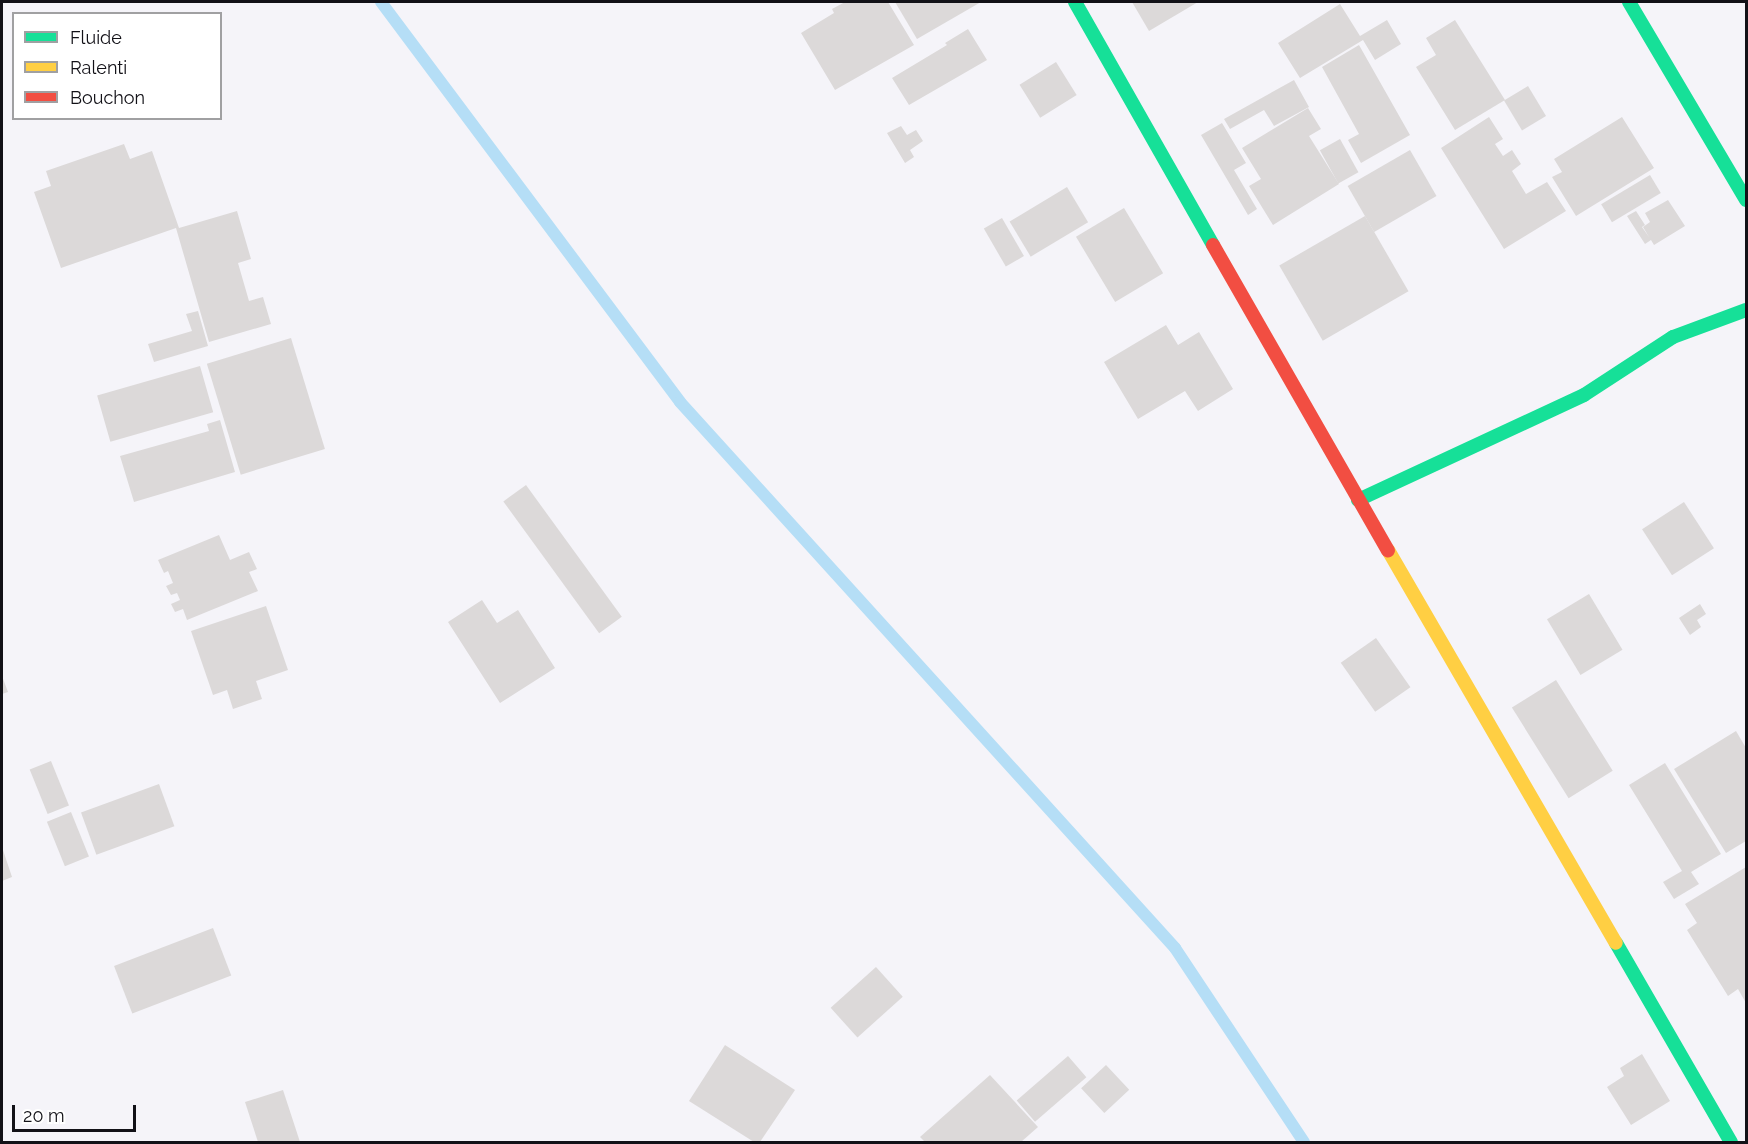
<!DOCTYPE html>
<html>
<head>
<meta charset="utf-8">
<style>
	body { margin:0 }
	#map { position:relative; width:1748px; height:1144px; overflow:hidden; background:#f5f4f9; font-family:Raleway,sans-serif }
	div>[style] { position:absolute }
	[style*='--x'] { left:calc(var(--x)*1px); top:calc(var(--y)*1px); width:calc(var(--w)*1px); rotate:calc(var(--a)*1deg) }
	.stream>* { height:12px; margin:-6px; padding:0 6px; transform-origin:6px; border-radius:6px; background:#b5def6 }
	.building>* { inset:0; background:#dcd9d9; transform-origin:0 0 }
	.fast>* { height:14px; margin:-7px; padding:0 7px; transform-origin:7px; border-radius:7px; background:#16e098 }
	.slow>* { height:14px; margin:-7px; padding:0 7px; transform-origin:7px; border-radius:7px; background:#ffcf43 }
	.jam>* { height:14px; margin:-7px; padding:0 7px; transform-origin:7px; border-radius:7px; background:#f24e42 }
	span { translate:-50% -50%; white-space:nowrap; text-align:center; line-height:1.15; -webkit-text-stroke:4.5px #fff; paint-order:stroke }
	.frame { position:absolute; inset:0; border:3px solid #121117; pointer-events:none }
	.legend { position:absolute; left:12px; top:12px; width:210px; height:108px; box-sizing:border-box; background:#fff; border:2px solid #a0a0a2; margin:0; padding:8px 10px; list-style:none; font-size:18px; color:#121117 }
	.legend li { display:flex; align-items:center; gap:12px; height:30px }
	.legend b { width:30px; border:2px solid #a0a0a2 }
	.scale { position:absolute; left:12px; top:1105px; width:124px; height:27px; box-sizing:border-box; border:3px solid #121117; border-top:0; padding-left:8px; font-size:18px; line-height:21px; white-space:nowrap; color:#121117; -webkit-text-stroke:4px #fff; paint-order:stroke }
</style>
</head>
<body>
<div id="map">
	<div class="stream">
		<i style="--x:381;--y:2;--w:499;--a:53.2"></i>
		<i style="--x:680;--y:402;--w:737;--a:47.8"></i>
		<i style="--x:1175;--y:948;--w:233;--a:56.4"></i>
	</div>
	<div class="building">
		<i style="clip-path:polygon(845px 2px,888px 2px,914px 45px,835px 90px,801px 33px,834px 13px,832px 9px)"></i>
		<i style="clip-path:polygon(895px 2px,981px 2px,917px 39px)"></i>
		<i style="clip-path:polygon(1132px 2px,1198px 2px,1149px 31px)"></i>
		<i style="clip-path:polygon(1340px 4px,1360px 36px,1387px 20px,1401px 44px,1375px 60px,1363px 40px,1300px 78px,1278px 43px)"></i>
		<i style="clip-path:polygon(1455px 20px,1505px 100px,1455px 130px,1416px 67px,1436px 55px,1426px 38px)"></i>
		<i style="clip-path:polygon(968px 29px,987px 60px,909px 105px,892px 78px,947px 45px,945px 43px)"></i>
		<i style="clip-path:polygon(1359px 45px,1410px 135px,1361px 163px,1348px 140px,1359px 134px,1322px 67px)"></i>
		<i style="left:1056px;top:62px;width:39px;height:43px;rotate:58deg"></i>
		<i style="clip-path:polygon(1294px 80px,1309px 107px,1274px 126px,1264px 110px,1230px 129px,1224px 119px)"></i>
		<i style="left:1528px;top:86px;width:35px;height:28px;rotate:59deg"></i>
		<i style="clip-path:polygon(1308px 108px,1321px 129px,1309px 136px,1339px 184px,1273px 225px,1249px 186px,1261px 179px,1242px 148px)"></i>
		<i style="clip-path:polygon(1489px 117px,1503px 139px,1495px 144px,1503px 156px,1512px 150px,1521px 164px,1512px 171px,1526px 194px,1547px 182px,1566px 211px,1504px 249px,1441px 148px)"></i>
		<i style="clip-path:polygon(1622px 117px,1654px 168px,1576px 216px,1552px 177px,1562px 172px,1554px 159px)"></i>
		<i style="clip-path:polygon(1222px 123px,1246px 163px,1234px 170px,1257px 209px,1248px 215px,1201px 135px)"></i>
		<i style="clip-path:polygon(901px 126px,907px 135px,916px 130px,923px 141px,910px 150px,914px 157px,905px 163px,887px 133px)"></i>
		<i style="left:1340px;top:139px;width:38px;height:23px;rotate:61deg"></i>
		<i style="clip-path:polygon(124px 144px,130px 159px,152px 151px,179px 228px,237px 211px,251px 259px,238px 263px,249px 301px,263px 297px,271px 324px,209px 342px,176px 228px,61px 268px,34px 192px,51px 186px,46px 171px)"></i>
		<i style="left:1410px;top:150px;width:53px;height:72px;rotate:60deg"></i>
		<i style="left:1650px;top:175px;width:21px;height:57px;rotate:59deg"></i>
		<i style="left:1067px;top:187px;width:41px;height:67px;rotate:59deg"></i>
		<i style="clip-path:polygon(1668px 200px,1685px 226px,1654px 245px,1651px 240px,1645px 244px,1627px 216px,1636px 211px,1645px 225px,1642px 227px,1649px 237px,1643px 227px,1650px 222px,1645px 213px)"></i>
		<i style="left:1124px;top:208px;width:76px;height:56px;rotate:59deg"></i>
		<i style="left:1365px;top:216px;width:87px;height:99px;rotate:60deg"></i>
		<i style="left:1002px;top:218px;width:44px;height:21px;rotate:60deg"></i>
		<i style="clip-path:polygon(198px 311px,208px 346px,154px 362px,148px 344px,192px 331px,186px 314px)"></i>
		<i style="clip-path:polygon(1166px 325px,1178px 345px,1199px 332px,1233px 389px,1198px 411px,1185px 391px,1138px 419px,1104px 362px)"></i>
		<i style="left:291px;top:338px;width:116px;height:88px;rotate:73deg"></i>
		<i style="left:200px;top:366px;width:48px;height:107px;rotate:74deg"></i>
		<i style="clip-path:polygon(220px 420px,235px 472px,134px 502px,120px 456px,209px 431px,207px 424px)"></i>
		<i style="left:526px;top:485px;width:163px;height:28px;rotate:54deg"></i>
		<i style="left:1684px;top:502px;width:55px;height:50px;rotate:57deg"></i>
		<i style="clip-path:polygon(219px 535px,230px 560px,249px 552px,257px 569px,249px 572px,258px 591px,187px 620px,183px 609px,175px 612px,171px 604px,180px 600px,177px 593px,171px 595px,166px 586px,173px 583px,168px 571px,164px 573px,158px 560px)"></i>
		<i style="left:1589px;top:594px;width:65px;height:49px;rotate:59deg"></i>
		<i style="clip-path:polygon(482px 600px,497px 623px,518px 610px,555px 668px,500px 703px,448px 622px)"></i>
		<i style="clip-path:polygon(1700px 604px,1706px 614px,1697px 620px,1701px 627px,1690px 635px,1679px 618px)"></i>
		<i style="clip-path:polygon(266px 606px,288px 670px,256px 681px,262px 699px,233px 709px,227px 690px,213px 695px,191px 631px)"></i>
		<i style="left:1376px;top:638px;width:60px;height:43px;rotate:55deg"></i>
		<i style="clip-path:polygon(2px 676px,8px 692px,2px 694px)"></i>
		<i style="left:1556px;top:680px;width:107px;height:52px;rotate:58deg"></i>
		<i style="clip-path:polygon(1736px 731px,1746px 748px,1746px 841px,1726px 853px,1674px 769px)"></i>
		<i style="left:51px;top:761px;width:48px;height:23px;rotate:68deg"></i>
		<i style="clip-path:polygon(1665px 763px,1721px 854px,1691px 872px,1699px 884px,1674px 899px,1663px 882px,1682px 871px,1629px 785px)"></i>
		<i style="left:159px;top:784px;width:45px;height:83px;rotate:70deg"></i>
		<i style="left:71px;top:812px;width:48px;height:26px;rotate:68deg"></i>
		<i style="clip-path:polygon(2px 847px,12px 877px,2px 881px)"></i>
		<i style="clip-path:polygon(1746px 867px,1746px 1003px,1738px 989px,1728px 996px,1687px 930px,1697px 923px,1685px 904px)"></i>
		<i style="left:213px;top:928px;width:51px;height:106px;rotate:69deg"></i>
		<i style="left:876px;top:967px;width:40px;height:61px;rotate:48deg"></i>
		<i style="clip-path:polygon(725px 1045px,795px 1090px,760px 1142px,754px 1142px,689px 1101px)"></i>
		<i style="clip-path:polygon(1642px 1054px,1670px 1101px,1631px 1125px,1607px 1087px,1624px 1076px,1620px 1068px)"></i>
		<i style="left:1068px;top:1056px;width:28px;height:68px;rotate:49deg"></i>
		<i style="left:1106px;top:1065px;width:34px;height:34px;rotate:47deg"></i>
		<i style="clip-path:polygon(990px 1075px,1038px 1127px,1021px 1142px,925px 1142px,920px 1137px)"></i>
		<i style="clip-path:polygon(283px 1090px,300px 1142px,258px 1142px,245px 1102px)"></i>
	</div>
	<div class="fast">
		<i style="--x:1075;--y:2;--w:279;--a:60.4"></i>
		<i style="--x:1629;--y:2;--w:230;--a:59.4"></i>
		<i style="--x:1358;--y:500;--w:249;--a:-24.9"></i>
		<i style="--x:1584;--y:395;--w:106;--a:-33.1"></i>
		<i style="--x:1673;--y:337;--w:78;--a:-20.3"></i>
		<i style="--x:1616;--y:943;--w:230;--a:60"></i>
	</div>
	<div class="slow">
		<i style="--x:1388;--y:550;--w:454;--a:59.9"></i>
	</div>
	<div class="jam">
		<i style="--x:1213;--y:245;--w:352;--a:60.2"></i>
	</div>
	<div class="frame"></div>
	<ul class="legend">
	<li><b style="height:8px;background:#16e098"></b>Fluide</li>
	<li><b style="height:8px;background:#ffcf43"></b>Ralenti</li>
	<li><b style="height:8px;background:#f24e42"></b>Bouchon</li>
	</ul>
	<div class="scale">20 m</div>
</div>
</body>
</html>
